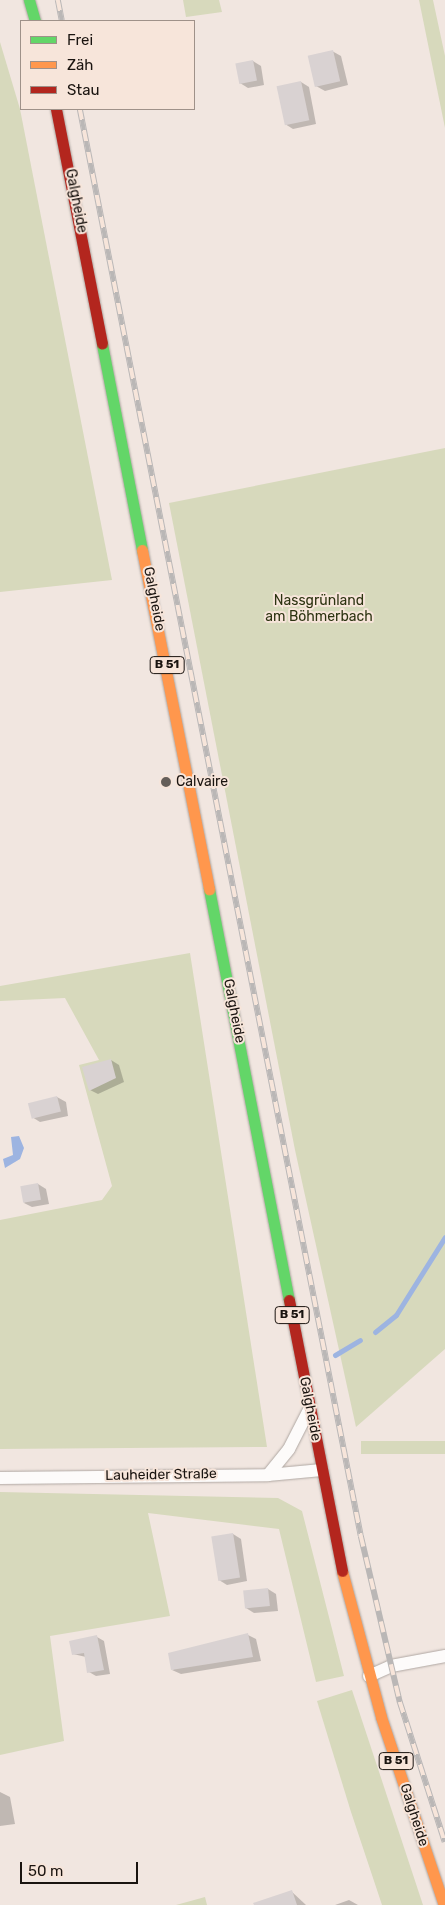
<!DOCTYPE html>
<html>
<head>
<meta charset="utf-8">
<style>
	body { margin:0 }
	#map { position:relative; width:445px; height:1905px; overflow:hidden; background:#f1e6e0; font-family:Rubik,sans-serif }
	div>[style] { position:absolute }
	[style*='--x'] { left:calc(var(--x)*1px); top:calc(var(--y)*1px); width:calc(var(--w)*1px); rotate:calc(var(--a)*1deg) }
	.green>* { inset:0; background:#d7d9bc; transform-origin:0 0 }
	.water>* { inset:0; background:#9db4e1 }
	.shadow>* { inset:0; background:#0003 }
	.stream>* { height:5px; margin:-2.5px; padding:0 2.5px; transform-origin:2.5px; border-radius:2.5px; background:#9db4e1 }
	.building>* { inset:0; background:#d9d2d2; transform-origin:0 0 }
	.roads { filter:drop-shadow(0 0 1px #afa7a2) drop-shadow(0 0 1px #afa7a2) }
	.street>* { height:12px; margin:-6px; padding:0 6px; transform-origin:6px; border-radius:6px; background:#fdfbfa }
	.fast>* { height:11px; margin:-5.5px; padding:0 5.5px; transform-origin:5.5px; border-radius:5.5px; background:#63d668 }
	.slow>* { height:11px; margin:-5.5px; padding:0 5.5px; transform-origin:5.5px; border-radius:5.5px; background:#ff974d }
	.jam>* { height:11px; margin:-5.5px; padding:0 5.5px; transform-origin:5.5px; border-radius:5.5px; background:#b3261e }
	.rail>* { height:5.5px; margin-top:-2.75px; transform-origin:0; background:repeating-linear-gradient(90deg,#f7e5da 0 11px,#bab7b6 0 22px); box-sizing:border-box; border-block:1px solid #bab7b6 }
	.dots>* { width:14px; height:14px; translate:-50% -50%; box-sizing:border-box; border:2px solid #f7e5da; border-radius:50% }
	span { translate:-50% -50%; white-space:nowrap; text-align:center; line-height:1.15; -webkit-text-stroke:4px #f7e5da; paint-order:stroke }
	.shield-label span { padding:1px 4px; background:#f7e5da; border:1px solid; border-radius:4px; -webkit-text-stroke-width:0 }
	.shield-label { font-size:12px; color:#1a1410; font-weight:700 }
	.street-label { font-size:14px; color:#1a1410 }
	.park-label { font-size:14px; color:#2c3311 }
	.poi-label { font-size:14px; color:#1a1410 }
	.left { translate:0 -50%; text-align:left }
	.legend { position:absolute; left:20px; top:20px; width:175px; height:90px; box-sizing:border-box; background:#f7e5da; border:1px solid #9f9189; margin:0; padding:6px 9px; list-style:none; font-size:15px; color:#1a1410 }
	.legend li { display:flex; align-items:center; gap:10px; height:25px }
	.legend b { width:25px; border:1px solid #9f9189 }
	.scale { position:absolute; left:20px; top:1862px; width:118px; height:22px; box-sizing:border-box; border:2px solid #1a1410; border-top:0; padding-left:6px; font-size:15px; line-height:18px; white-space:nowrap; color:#1a1410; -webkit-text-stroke:4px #f7e5da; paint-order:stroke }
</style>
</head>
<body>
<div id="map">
	<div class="green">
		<i style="clip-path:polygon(183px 0,219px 0,222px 12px,186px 17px)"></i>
		<i style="clip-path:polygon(419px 0,433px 0,445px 56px,445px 128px)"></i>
		<i style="clip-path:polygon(0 42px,20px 109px,112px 580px,0 592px)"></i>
		<i style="clip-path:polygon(445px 448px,445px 1349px,356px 1427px,295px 1150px,169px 503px)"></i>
		<i style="clip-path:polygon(190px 953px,267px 1447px,0 1449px,0 1220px,102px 1200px,112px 1186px,79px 1065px,99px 1060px,65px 998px,0 1001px,0 986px)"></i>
		<i style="left:445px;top:1441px;width:13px;height:84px;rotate:90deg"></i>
		<i style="clip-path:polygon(0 1492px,278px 1498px,302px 1511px,344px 1676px,316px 1682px,279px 1529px,148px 1513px,170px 1616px,50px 1636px,64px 1741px,0 1755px)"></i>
		<i style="clip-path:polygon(352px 1690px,423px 1905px,382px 1905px,351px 1812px,317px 1701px)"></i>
		<i style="clip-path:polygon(205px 1897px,207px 1905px,176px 1905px)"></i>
	</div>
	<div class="water">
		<i style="clip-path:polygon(19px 1136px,24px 1148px,20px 1159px,5px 1168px,3px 1159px,13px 1155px,11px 1137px)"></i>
	</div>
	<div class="shadow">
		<i style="clip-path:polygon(332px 51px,341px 56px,348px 85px,325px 91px,316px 86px)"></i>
		<i style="clip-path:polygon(253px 61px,261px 66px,264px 85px,248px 88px,240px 83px)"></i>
		<i style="clip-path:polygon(301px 82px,309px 87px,316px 124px,293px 129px,285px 124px)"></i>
		<i style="clip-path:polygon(111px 1060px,119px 1065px,124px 1082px,98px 1094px,90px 1090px)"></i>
		<i style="clip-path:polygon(57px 1097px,66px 1102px,68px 1116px,40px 1122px,32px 1117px)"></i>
		<i style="clip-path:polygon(38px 1184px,46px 1189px,49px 1204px,32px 1207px,24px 1203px)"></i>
		<i style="clip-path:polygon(233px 1534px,241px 1539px,247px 1581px,227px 1585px,219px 1580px)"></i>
		<i style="clip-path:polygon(268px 1589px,276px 1594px,278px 1611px,254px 1613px,246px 1608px)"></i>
		<i style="clip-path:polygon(248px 1635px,256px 1639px,261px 1661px,181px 1674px,172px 1670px)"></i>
		<i style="clip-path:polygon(97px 1637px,104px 1641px,110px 1674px,96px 1676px,89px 1672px,86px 1657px,73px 1654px)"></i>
		<i style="clip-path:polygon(0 1792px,10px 1797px,15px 1824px,0 1826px)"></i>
		<i style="clip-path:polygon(291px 1891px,306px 1905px,268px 1905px)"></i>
		<i style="clip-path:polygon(349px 1900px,358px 1905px,335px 1905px)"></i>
	</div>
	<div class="stream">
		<i style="--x:375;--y:1332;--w:27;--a:-39"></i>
		<i style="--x:396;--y:1315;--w:92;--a:-57.9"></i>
		<i style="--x:335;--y:1355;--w:29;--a:-31"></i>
	</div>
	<div class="building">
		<i style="left:333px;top:50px;width:32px;height:26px;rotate:77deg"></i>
		<i style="left:253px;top:60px;width:21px;height:18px;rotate:79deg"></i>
		<i style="left:301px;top:81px;width:40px;height:25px;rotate:78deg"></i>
		<i style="clip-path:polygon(111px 1059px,116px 1078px,89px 1091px,82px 1067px)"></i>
		<i style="left:57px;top:1096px;width:16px;height:30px;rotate:76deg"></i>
		<i style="left:38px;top:1183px;width:17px;height:18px;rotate:80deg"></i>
		<i style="left:233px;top:1533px;width:45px;height:22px;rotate:81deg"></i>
		<i style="left:268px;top:1588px;width:18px;height:25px;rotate:84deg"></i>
		<i style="clip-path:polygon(248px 1633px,253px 1657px,171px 1670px,168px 1653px)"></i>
		<i style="clip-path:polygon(97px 1635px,104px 1670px,87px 1673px,84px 1653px,72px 1655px,69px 1641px)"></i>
		<i style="clip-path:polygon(292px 1890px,297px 1905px,254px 1905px,253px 1903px)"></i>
	</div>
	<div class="roads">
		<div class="street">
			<i style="--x:268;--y:1475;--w:33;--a:-51"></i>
			<i style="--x:289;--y:1449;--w:46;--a:-62.9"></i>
			<i style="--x:0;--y:1478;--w:268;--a:-0.6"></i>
			<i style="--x:268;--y:1475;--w:54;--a:-5.3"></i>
			<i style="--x:369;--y:1676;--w:24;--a:-24"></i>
			<i style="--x:391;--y:1666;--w:55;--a:-10.5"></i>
		</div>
		<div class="fast">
			<i style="--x:29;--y:0;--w:22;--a:74"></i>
			<i style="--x:102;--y:344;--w:210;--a:79"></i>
			<i style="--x:209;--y:889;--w:419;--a:79"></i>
		</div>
		<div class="slow">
			<i style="--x:142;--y:550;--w:346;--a:78.8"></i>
			<i style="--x:342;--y:1571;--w:151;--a:75"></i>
			<i style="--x:381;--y:1717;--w:198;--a:71.5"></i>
		</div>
		<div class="jam">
			<i style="--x:56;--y:109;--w:239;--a:78.9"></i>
			<i style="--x:289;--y:1300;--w:276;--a:78.9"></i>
		</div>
	</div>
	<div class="rail">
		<i style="--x:58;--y:0;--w:21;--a:79"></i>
		<i style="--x:80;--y:109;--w:1454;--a:78.86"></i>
		<i style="--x:361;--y:1536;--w:171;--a:76.8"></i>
		<i style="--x:400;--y:1702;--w:147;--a:72.2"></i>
	</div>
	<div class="dots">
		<i style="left:166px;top:782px;background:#655e59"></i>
	</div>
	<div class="shield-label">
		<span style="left:167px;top:665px">B 51</span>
		<span style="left:292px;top:1315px">B 51</span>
		<span style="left:396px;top:1761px">B 51</span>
	</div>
	<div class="street-label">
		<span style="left:76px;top:201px;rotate:79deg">Galgheide</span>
		<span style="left:154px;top:599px;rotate:79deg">Galgheide</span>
		<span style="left:234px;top:1011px;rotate:79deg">Galgheide</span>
		<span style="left:310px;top:1409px;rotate:79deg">Galgheide</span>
		<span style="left:161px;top:1475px;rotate:-1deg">Lauheider Straße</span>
		<span style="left:414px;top:1815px;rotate:72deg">Galgheide</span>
	</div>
	<div class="park-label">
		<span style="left:319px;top:609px">Nassgrünland<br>am Böhmerbach</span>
	</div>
	<div class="poi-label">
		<span class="left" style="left:176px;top:782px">Calvaire</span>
	</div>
	<ul class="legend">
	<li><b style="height:6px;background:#63d668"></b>Frei</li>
	<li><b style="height:6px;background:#ff974d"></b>Zäh</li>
	<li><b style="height:6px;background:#b3261e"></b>Stau</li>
	</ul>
	<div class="scale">50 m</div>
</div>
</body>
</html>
